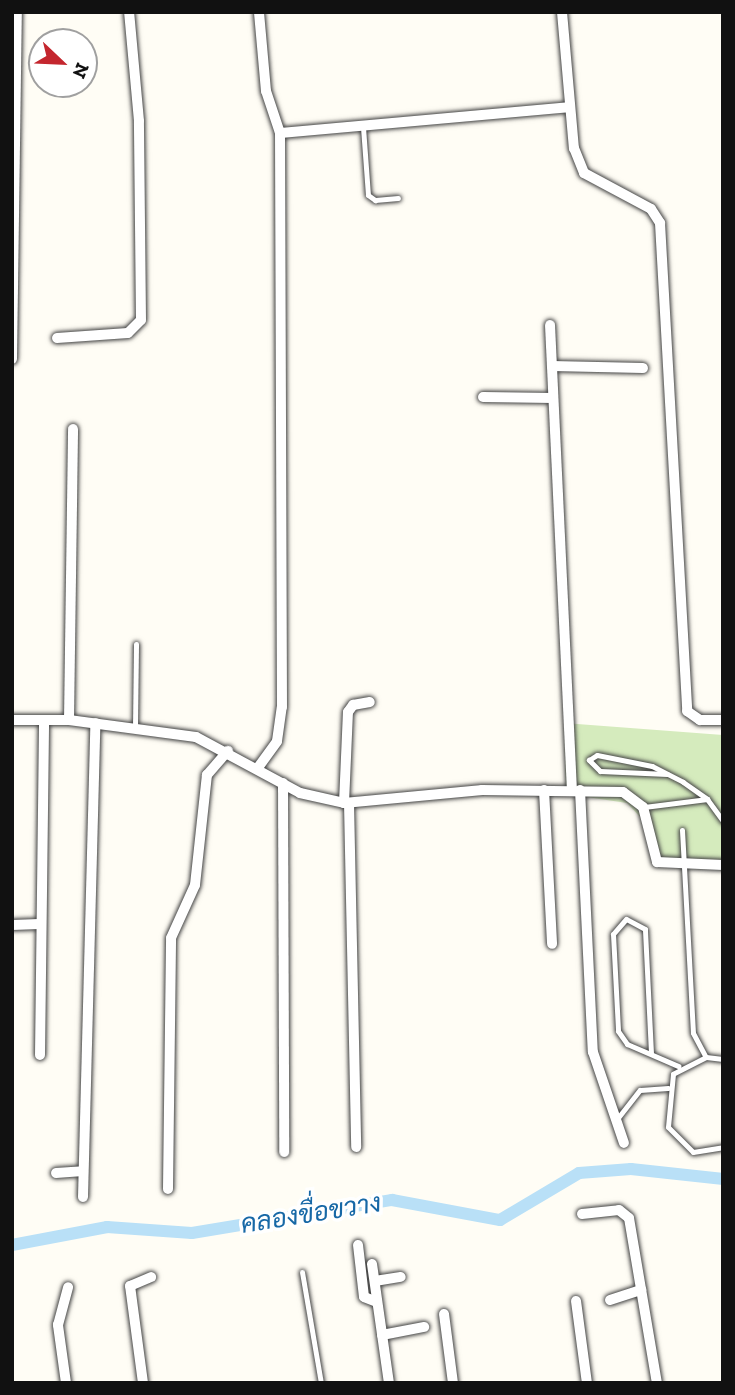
<!DOCTYPE html>
<html>
<head>
<meta charset="utf-8">
<style>
	body { margin:0 }
	#map { position:relative; width:735px; height:1395px; overflow:hidden; background:#fffdf5; font-family:"Zilla Slab",Sarabun,serif }
	div>[style] { position:absolute }
	[style*='--x'] { left:calc(var(--x)*1px); top:calc(var(--y)*1px); width:calc(var(--w)*1px); rotate:calc(var(--a)*1deg) }
	.green>* { inset:0; background:#d5ebbd }
	.canal>* { height:12px; margin:-6px; padding:0 6px; transform-origin:6px; border-radius:6px; background:#b9e0f7 }
	.roads { filter:drop-shadow(0 0 2px #444) drop-shadow(0 0 2px #444) }
	.lane>* { height:5px; margin:-2.5px; padding:0 2.5px; transform-origin:2.5px; border-radius:2.5px; background:#fff }
	.street>* { height:10px; margin:-5px; padding:0 5px; transform-origin:5px; border-radius:5px; background:#fff }
	span { translate:-50% -50%; white-space:nowrap; text-align:center; line-height:1.15; -webkit-text-stroke:7px #fff; paint-order:stroke }
	.water-label { font-size:26px; color:#1768a6; font-style:italic }
	.frame { position:absolute; inset:0; border:14px solid #111; pointer-events:none }
	.north { position:absolute; left:28px; top:28px; width:70px; height:70px; box-sizing:border-box; background:#fff; border:2px solid #a0a0a0; border-radius:50%; rotate:113deg; font-size:19px; font-weight:700; line-height:28px; text-align:center; color:#111 }
	.north::after { content:''; display:block; margin:auto; width:24px; height:32px; background:#c4262e; clip-path:polygon(50% 0,100% 100%,50% 72%,0 100%) }
</style>
</head>
<body>
<div id="map">
	<div class="green">
		<i style="clip-path:polygon(564px 723px,723px 735px,723px 866px,654px 866px,642px 819px,627px 803px,566px 794px)"></i>
	</div>
	<div class="canal">
		<i style="--x:12;--y:1245;--w:97;--a:-10.7"></i>
		<i style="--x:107;--y:1227;--w:85;--a:4"></i>
		<i style="--x:192;--y:1233;--w:203;--a:-9.4"></i>
		<i style="--x:392;--y:1200;--w:110;--a:10.5"></i>
		<i style="--x:500;--y:1220;--w:92;--a:-30.7"></i>
		<i style="--x:579;--y:1173;--w:52;--a:-4.4"></i>
		<i style="--x:631;--y:1169;--w:93;--a:6.2"></i>
	</div>
	<div class="roads">
		<div class="lane">
			<i style="--x:363;--y:127;--w:68;--a:85.8"></i>
			<i style="--x:368;--y:195;--w:9;--a:36"></i>
			<i style="--x:375;--y:200;--w:23;--a:-5"></i>
			<i style="--x:135;--y:727;--w:83;--a:-89.3"></i>
			<i style="--x:667;--y:774;--w:67;--a:-177.4"></i>
			<i style="--x:600;--y:771;--w:16;--a:-135"></i>
			<i style="--x:589;--y:760;--w:9;--a:-32"></i>
			<i style="--x:597;--y:755;--w:56;--a:11.3"></i>
			<i style="--x:652;--y:766;--w:35;--a:27"></i>
			<i style="--x:683;--y:782;--w:29;--a:35"></i>
			<i style="--x:707;--y:799;--w:27;--a:54"></i>
			<i style="--x:644;--y:807;--w:64;--a:-7.2"></i>
			<i style="--x:682;--y:830;--w:203;--a:86.9"></i>
			<i style="--x:693;--y:1033;--w:27;--a:62"></i>
			<i style="--x:706;--y:1057;--w:17;--a:7"></i>
			<i style="--x:651;--y:1053;--w:124;--a:-92.8"></i>
			<i style="--x:645;--y:929;--w:21;--a:-152"></i>
			<i style="--x:626;--y:919;--w:20;--a:131"></i>
			<i style="--x:613;--y:934;--w:97;--a:87"></i>
			<i style="--x:618;--y:1031;--w:16;--a:55"></i>
			<i style="--x:627;--y:1044;--w:56;--a:23.3"></i>
			<i style="--x:706;--y:1057;--w:37;--a:153"></i>
			<i style="--x:673;--y:1074;--w:53;--a:95.4"></i>
			<i style="--x:668;--y:1127;--w:35;--a:45"></i>
			<i style="--x:693;--y:1152;--w:30;--a:-9"></i>
			<i style="--x:617;--y:1119;--w:37;--a:-52"></i>
			<i style="--x:640;--y:1090;--w:28;--a:-4"></i>
			<i style="--x:302;--y:1272;--w:113;--a:80.3"></i>
		</div>
		<div class="street">
			<i style="--x:562;--y:12;--w:137;--a:85"></i>
			<i style="--x:574;--y:148;--w:27;--a:68"></i>
			<i style="--x:584;--y:173;--w:76;--a:28.2"></i>
			<i style="--x:651;--y:209;--w:17;--a:57"></i>
			<i style="--x:660;--y:223;--w:489;--a:86.8"></i>
			<i style="--x:687;--y:711;--w:16;--a:35"></i>
			<i style="--x:700;--y:720;--w:23;--a:0"></i>
			<i style="--x:280;--y:133;--w:290;--a:-5.1"></i>
			<i style="--x:550;--y:325;--w:466;--a:87.3"></i>
			<i style="--x:57;--y:338;--w:71;--a:-4"></i>
			<i style="--x:128;--y:333;--w:18;--a:-45"></i>
			<i style="--x:141;--y:320;--w:199;--a:-90.6"></i>
			<i style="--x:139;--y:121;--w:109;--a:-95.2"></i>
			<i style="--x:12;--y:359;--w:347;--a:-89.2"></i>
			<i style="--x:552;--y:366;--w:91;--a:1.3"></i>
			<i style="--x:483;--y:397;--w:70;--a:0.8"></i>
			<i style="--x:12;--y:720;--w:57;--a:0"></i>
			<i style="--x:69;--y:720;--w:128;--a:7.6"></i>
			<i style="--x:196;--y:737;--w:118;--a:28.3"></i>
			<i style="--x:300;--y:793;--w:45;--a:12.8"></i>
			<i style="--x:344;--y:803;--w:139;--a:-5.4"></i>
			<i style="--x:482;--y:790;--w:141;--a:0.8"></i>
			<i style="--x:623;--y:792;--w:25;--a:37"></i>
			<i style="--x:643;--y:807;--w:57;--a:75.7"></i>
			<i style="--x:657;--y:862;--w:66;--a:2.6"></i>
			<i style="--x:69;--y:720;--w:291;--a:-89.2"></i>
			<i style="--x:257;--y:769;--w:34;--a:-54"></i>
			<i style="--x:277;--y:741;--w:34;--a:-82"></i>
			<i style="--x:282;--y:707;--w:574;--a:-90.2"></i>
			<i style="--x:280;--y:133;--w:44;--a:-108.4"></i>
			<i style="--x:266;--y:91;--w:79;--a:-95.1"></i>
			<i style="--x:283;--y:783;--w:369;--a:89.8"></i>
			<i style="--x:544;--y:790;--w:154;--a:87"></i>
			<i style="--x:580;--y:790;--w:262;--a:87.2"></i>
			<i style="--x:593;--y:1052;--w:96;--a:71.2"></i>
			<i style="--x:344;--y:803;--w:91;--a:-87.5"></i>
			<i style="--x:348;--y:712;--w:9;--a:-54"></i>
			<i style="--x:353;--y:705;--w:17;--a:-10"></i>
			<i style="--x:349;--y:803;--w:344;--a:88.8"></i>
			<i style="--x:12;--y:925;--w:27;--a:-2"></i>
			<i style="--x:40;--y:1055;--w:335;--a:-89.3"></i>
			<i style="--x:56;--y:1173;--w:27;--a:-4"></i>
			<i style="--x:168;--y:1189;--w:251;--a:-89.3"></i>
			<i style="--x:171;--y:938;--w:58;--a:-65.6"></i>
			<i style="--x:195;--y:885;--w:111;--a:-83.8"></i>
			<i style="--x:207;--y:775;--w:32;--a:-49"></i>
			<i style="--x:83;--y:1197;--w:474;--a:-88.5"></i>
			<i style="--x:582;--y:1214;--w:37;--a:-6"></i>
			<i style="--x:619;--y:1210;--w:13;--a:39"></i>
			<i style="--x:629;--y:1218;--w:167;--a:80.4"></i>
			<i style="--x:358;--y:1245;--w:52;--a:83.4"></i>
			<i style="--x:364;--y:1297;--w:14;--a:21"></i>
			<i style="--x:372;--y:1264;--w:120;--a:81.9"></i>
			<i style="--x:375;--y:1281;--w:26;--a:-9"></i>
			<i style="--x:610;--y:1300;--w:33;--a:-18"></i>
			<i style="--x:576;--y:1301;--w:83;--a:82.4"></i>
			<i style="--x:444;--y:1314;--w:70;--a:82.6"></i>
			<i style="--x:382;--y:1335;--w:43;--a:-10.8"></i>
			<i style="--x:66;--y:1383;--w:59;--a:-97.9"></i>
			<i style="--x:58;--y:1325;--w:39;--a:-75"></i>
			<i style="--x:143;--y:1383;--w:98;--a:-97.6"></i>
			<i style="--x:130;--y:1286;--w:23;--a:-23"></i>
		</div>
	</div>
	<div class="water-label">
		<span style="left:311px;top:1214px;rotate:-9deg">คลองขื่อขวาง</span>
	</div>
	<div class="frame"></div>
	<div class="north">N</div>
</div>
</body>
</html>
